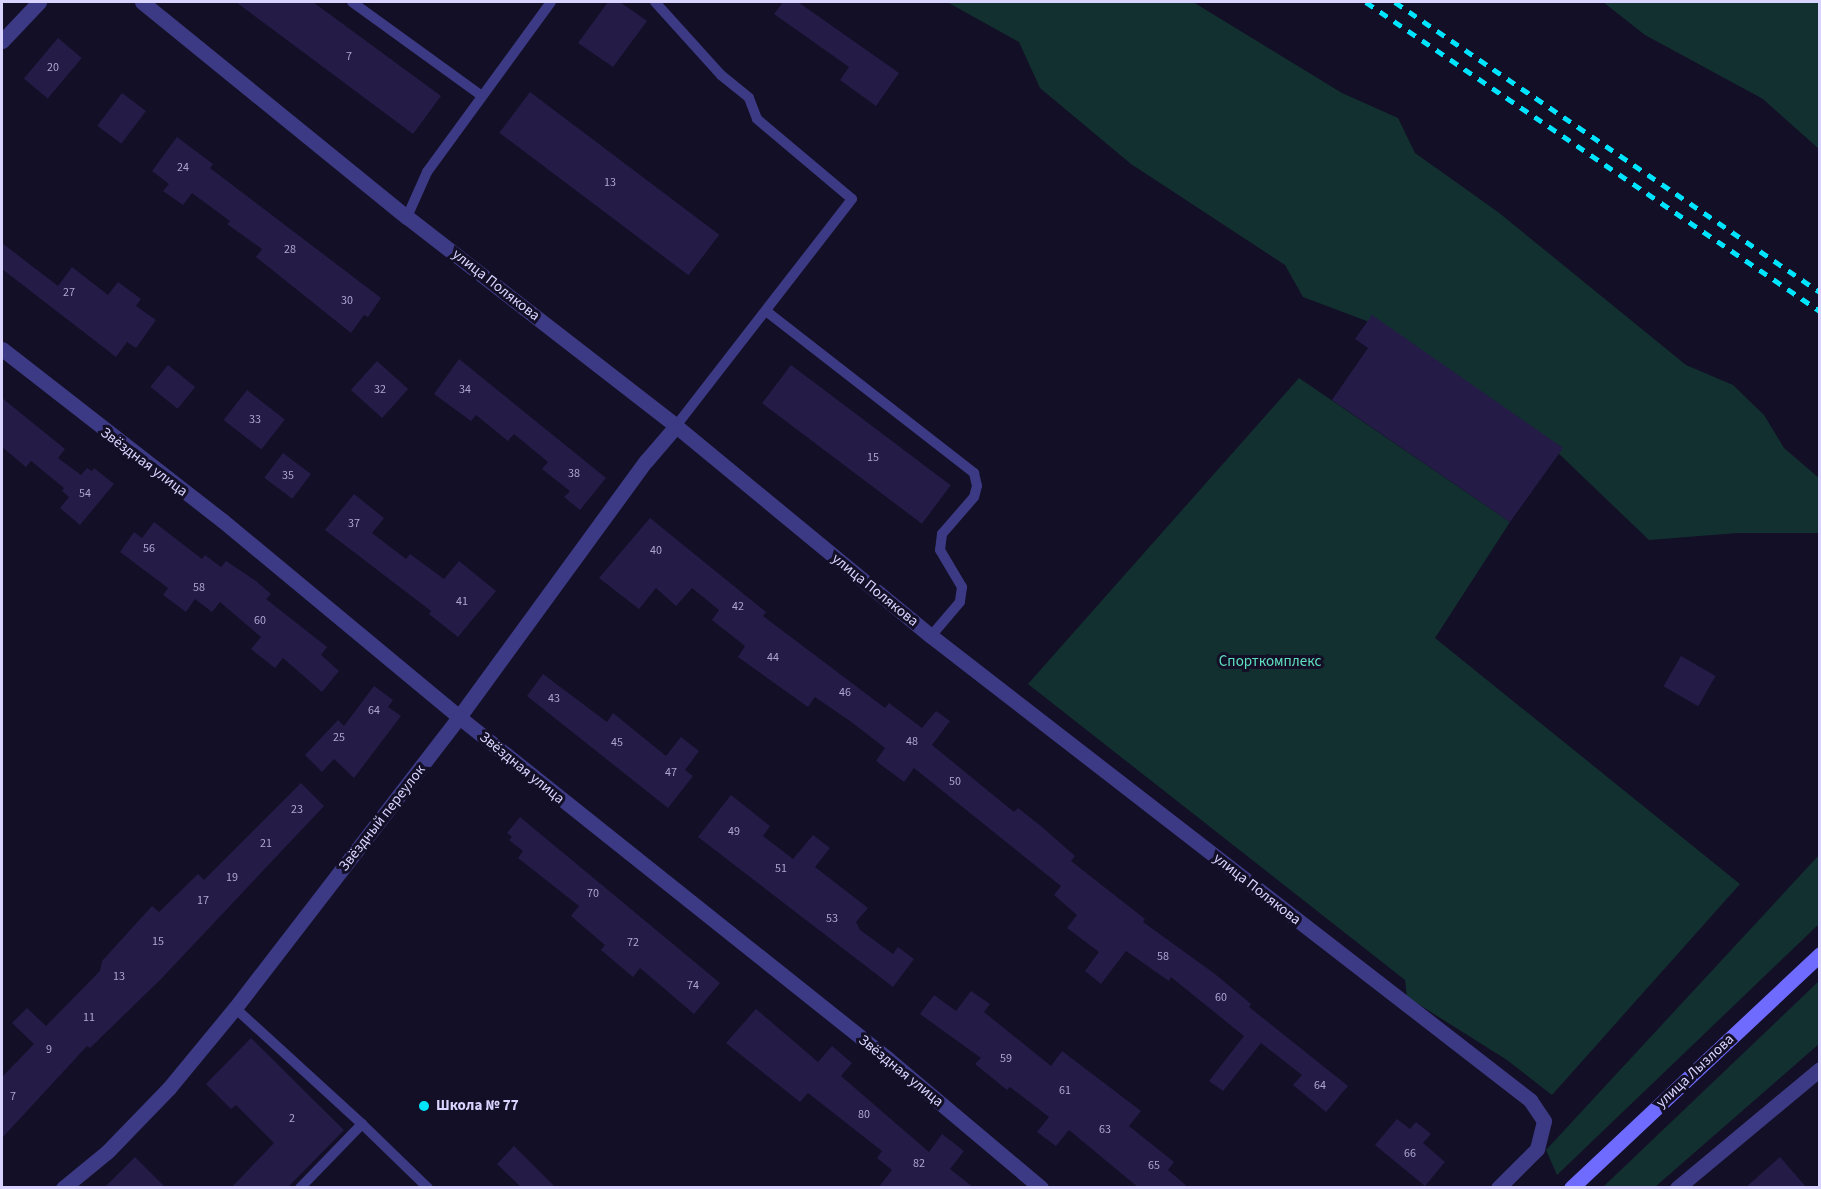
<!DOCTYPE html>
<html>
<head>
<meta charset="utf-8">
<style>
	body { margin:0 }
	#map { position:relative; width:1821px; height:1189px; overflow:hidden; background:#130f26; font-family:"Source Sans 3",sans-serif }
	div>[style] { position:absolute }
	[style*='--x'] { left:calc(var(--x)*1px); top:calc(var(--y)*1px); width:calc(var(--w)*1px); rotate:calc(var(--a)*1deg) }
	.green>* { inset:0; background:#12302f }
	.building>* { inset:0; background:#241b47; transform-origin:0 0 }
	.lane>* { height:10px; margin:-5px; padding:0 5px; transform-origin:5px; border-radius:5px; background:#3d3a85 }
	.street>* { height:15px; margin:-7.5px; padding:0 7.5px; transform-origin:7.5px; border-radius:7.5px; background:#3d3a85 }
	.secondary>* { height:15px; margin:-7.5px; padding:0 7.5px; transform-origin:7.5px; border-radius:7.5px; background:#6f6bff }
	.rail>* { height:4.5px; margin-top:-2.25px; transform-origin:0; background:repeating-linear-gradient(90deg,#00e5ff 0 9px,transparent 0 17px) }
	.dots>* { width:16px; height:16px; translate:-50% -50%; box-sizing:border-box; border:3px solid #130f26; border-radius:50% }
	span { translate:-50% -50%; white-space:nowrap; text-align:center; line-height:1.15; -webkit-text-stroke:6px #130f26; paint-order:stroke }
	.number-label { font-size:12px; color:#aca6d1 }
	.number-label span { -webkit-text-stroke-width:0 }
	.street-label { font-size:15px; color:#d9d4ff }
	.park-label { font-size:15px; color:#5fe0c0 }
	.poi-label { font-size:15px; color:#d9d4ff; font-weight:700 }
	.left { translate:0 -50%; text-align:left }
	.frame { position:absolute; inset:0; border:3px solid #d9d4ff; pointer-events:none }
</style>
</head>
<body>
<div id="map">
	<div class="green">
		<i style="clip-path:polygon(947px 2px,1193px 2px,1342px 93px,1398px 118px,1415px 153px,1498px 212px,1686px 365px,1733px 385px,1764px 415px,1784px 448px,1819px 478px,1819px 533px,1738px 533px,1649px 540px,1556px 451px,1372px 323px,1303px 297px,1285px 265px,1131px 164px,1040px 88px,1019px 42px)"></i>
		<i style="clip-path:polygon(1603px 2px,1819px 2px,1819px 149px,1763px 99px,1645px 35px)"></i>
		<i style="clip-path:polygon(1299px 378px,1510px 522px,1435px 638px,1740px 884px,1552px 1095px,1507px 1060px,1407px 997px,1405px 980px,1028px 684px)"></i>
		<i style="clip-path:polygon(1819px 855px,1819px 924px,1557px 1175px,1546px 1150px)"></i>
		<i style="clip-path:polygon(1819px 981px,1819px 1044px,1655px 1187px,1603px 1187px)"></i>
	</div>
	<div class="building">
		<i style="clip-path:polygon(236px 2px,313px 2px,441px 96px,413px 134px)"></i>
		<i style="clip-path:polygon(608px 2px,620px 2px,647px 21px,613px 67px,578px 43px)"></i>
		<i style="clip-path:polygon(783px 2px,798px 2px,899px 73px,876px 106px,840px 80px,849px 67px,774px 14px)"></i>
		<i style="left:58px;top:38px;width:31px;height:53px;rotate:40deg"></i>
		<i style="left:530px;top:92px;width:237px;height:51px;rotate:37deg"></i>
		<i style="left:122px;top:93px;width:30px;height:41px;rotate:37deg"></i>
		<i style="clip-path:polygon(177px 137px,213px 164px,210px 168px,381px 298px,368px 317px,364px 315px,351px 333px,256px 257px,262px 249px,227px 224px,230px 221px,192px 193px,183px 205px,163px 191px,169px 184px,152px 171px)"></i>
		<i style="clip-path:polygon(2px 243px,58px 286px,72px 267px,108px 295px,118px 282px,141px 299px,136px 306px,156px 320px,136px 348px,127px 342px,116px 357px,2px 269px)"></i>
		<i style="clip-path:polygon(1372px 315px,1563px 448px,1510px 522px,1332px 400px,1368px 348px,1355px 339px)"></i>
		<i style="clip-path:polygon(459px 359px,606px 478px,580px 510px,564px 497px,570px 491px,542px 469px,548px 462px,514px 434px,508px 441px,476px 415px,471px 421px,434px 394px)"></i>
		<i style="left:377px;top:361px;width:42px;height:39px;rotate:42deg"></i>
		<i style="left:168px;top:365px;width:35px;height:28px;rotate:39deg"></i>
		<i style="left:791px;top:365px;width:200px;height:48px;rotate:37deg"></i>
		<i style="left:247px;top:390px;width:48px;height:38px;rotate:38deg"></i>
		<i style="clip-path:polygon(2px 398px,65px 449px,58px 458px,81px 475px,87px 468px,92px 471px,94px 468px,114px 484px,80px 525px,60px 508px,69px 497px,62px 491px,64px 488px,31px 461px,26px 467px,2px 447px)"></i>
		<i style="left:283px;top:453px;width:35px;height:31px;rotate:37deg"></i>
		<i style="clip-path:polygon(354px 494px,384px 518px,372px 533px,406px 559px,410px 554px,444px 579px,459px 561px,496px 591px,458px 637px,429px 614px,431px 611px,325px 530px)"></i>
		<i style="clip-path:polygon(650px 518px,766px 612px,763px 616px,885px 708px,889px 703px,922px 728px,936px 711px,950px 721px,932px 745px,1014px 812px,1018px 808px,1042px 827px,1075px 856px,1071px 861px,1145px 919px,1143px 922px,1215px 974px,1251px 1004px,1249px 1007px,1348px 1086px,1326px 1112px,1293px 1085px,1302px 1075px,1261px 1043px,1223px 1091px,1209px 1081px,1244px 1036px,1171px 977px,1169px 981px,1126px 951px,1101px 984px,1085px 971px,1099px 952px,1067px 928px,1077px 915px,1054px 895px,1061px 886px,914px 768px,904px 782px,876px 761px,885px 748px,850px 721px,815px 697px,808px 707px,738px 657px,745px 646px,712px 620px,719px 610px,692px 588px,676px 606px,656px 588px,639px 609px,599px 578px)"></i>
		<i style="clip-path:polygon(154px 522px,202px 559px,205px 555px,221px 567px,226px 561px,256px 581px,271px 594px,266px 599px,327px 647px,321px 655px,339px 671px,322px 692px,283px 658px,275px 668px,251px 649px,261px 637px,220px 602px,212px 612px,195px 599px,186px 612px,163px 595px,168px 588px,120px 552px,134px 532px,142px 538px)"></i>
		<i style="left:1681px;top:656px;width:40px;height:35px;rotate:30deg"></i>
		<i style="clip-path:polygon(543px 674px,607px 722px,613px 713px,666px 756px,681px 737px,699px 751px,685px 770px,693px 776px,668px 808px,527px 696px)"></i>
		<i style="clip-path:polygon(374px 686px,393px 700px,388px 707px,401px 716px,354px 778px,334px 759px,322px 772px,305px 755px,338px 720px,344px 726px)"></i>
		<i style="clip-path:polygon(301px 783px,324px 806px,161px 979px,90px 1048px,87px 1046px,2px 1138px,2px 1077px,34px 1044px,12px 1023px,27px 1008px,46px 1026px,100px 971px,102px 961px,152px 906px,159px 912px,198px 874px,204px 880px)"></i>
		<i style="clip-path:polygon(731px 795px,770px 826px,763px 836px,793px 859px,813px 835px,830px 848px,815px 867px,868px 908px,856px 922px,860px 930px,893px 954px,898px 947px,914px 959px,893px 987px,698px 837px)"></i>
		<i style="clip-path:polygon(520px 817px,720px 983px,694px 1014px,640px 968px,633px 977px,601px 950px,605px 945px,571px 916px,579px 906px,518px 858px,523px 851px,509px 840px,512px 837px,507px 833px)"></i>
		<i style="clip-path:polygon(971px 991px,990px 1004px,984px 1012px,1051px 1066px,1062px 1051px,1141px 1111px,1129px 1126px,1174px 1162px,1168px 1170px,1189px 1188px,1139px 1188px,1069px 1130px,1056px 1146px,1037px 1132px,1049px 1117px,1010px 1087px,1007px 1090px,975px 1064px,981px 1058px,920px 1014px,934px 995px,956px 1011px)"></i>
		<i style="clip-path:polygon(756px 1009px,818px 1062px,832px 1046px,852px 1063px,841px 1076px,929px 1152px,942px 1134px,964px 1151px,950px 1169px,974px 1188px,878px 1188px,892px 1170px,877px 1158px,882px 1151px,808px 1093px,800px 1102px,726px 1043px)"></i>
		<i style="clip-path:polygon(251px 1038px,344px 1130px,287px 1188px,231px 1188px,274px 1143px,236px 1105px,231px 1109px,206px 1084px)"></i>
		<i style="clip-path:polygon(1397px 1119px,1410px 1129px,1416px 1122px,1431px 1134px,1423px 1143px,1445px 1162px,1425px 1186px,1375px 1145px)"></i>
		<i style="clip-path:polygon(514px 1146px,556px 1188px,522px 1188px,497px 1164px)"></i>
		<i style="clip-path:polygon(135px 1157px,166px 1188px,104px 1188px)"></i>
		<i style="clip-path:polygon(1780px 1157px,1807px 1188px,1745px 1188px)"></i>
	</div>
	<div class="lane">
		<i style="--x:352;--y:2;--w:160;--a:35.9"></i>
		<i style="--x:655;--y:2;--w:98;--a:47.9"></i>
		<i style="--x:721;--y:75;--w:36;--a:39"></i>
		<i style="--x:749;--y:98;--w:22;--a:69"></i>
		<i style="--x:757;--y:119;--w:124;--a:40.1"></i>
		<i style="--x:852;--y:199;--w:287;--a:127.8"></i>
		<i style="--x:407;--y:217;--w:49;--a:-66"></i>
		<i style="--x:427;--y:172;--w:210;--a:-53.9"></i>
		<i style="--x:766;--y:311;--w:264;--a:37.9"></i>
		<i style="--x:974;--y:473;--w:13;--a:77"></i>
		<i style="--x:977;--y:486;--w:11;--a:105"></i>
		<i style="--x:974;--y:497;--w:49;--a:130.9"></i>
		<i style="--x:942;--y:534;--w:16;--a:97"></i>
		<i style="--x:940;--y:550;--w:43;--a:59.3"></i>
		<i style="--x:962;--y:587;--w:15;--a:98"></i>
		<i style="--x:960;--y:602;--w:45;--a:130.5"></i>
		<i style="--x:235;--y:1008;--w:172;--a:42.4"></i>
		<i style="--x:362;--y:1124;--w:89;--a:134.1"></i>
		<i style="--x:362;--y:1124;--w:92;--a:44.1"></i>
	</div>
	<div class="street">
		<i style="--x:142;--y:2;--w:341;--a:39.1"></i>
		<i style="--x:407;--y:217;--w:341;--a:37.8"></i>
		<i style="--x:676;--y:426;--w:330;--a:39.5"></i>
		<i style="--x:931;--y:636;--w:758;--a:37.76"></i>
		<i style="--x:1530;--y:1100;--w:25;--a:56"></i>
		<i style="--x:1544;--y:1121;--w:29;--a:104"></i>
		<i style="--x:1537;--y:1149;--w:55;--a:135"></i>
		<i style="--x:2;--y:41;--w:54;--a:-46.5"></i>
		<i style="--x:2;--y:349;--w:280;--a:37.9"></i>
		<i style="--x:223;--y:521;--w:307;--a:39.7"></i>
		<i style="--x:459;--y:717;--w:549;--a:38.56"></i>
		<i style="--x:888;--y:1059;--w:200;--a:40.1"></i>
		<i style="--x:63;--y:1188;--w:58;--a:-39.4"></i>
		<i style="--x:108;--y:1151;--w:88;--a:-45.9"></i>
		<i style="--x:169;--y:1088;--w:104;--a:-50.5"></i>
		<i style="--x:235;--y:1008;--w:367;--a:-52.4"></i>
		<i style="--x:459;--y:717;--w:317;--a:-53.9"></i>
		<i style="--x:646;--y:461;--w:46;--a:-49.4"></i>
		<i style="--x:1677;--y:1188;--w:186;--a:-39.8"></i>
	</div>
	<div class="secondary">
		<i style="--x:1571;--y:1188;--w:342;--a:-43.2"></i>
	</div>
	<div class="rail">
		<i style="--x:1366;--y:2;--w:549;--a:34.24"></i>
		<i style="--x:1395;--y:2;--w:515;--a:34.31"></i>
	</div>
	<div class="dots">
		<i style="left:424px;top:1106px;background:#00e5ff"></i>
	</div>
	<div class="number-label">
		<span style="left:349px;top:57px">7</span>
		<span style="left:53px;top:68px">20</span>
		<span style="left:183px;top:168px">24</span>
		<span style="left:610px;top:183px">13</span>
		<span style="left:290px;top:250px">28</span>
		<span style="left:69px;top:293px">27</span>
		<span style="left:347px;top:301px">30</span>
		<span style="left:380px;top:390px">32</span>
		<span style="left:465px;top:390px">34</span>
		<span style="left:255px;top:420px">33</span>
		<span style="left:873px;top:458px">15</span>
		<span style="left:574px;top:474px">38</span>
		<span style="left:288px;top:476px">35</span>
		<span style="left:85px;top:494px">54</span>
		<span style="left:354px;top:524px">37</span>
		<span style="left:149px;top:549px">56</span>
		<span style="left:656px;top:551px">40</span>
		<span style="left:199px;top:588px">58</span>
		<span style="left:462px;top:602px">41</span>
		<span style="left:738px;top:607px">42</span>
		<span style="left:260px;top:621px">60</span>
		<span style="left:773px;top:658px">44</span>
		<span style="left:845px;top:693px">46</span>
		<span style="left:554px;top:699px">43</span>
		<span style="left:374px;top:711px">64</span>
		<span style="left:339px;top:738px">25</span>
		<span style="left:912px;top:742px">48</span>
		<span style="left:617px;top:743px">45</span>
		<span style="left:671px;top:773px">47</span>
		<span style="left:955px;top:782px">50</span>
		<span style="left:297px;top:810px">23</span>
		<span style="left:734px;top:832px">49</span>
		<span style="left:266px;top:844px">21</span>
		<span style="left:781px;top:869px">51</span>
		<span style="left:232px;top:878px">19</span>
		<span style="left:593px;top:894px">70</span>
		<span style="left:203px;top:901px">17</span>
		<span style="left:832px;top:919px">53</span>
		<span style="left:158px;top:942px">15</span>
		<span style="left:633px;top:943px">72</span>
		<span style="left:1163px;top:957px">58</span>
		<span style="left:119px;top:977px">13</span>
		<span style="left:693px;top:986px">74</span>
		<span style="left:1221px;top:998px">60</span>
		<span style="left:89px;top:1018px">11</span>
		<span style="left:49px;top:1050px">9</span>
		<span style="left:1006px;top:1059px">59</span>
		<span style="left:1320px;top:1086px">64</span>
		<span style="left:1065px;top:1091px">61</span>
		<span style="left:13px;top:1097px">7</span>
		<span style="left:864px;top:1115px">80</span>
		<span style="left:292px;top:1119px">2</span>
		<span style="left:1105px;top:1130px">63</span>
		<span style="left:1410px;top:1154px">66</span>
		<span style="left:919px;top:1164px">82</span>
		<span style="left:1154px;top:1166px">65</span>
	</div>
	<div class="street-label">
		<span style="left:496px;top:285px;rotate:38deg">улица Полякова</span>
		<span style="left:144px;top:462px;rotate:37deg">Звёздная улица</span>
		<span style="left:875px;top:590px;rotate:39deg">улица Полякова</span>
		<span style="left:522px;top:768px;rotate:39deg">Звёздная улица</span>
		<span style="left:382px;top:818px;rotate:-52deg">Звёздный переулок</span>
		<span style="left:1257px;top:889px;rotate:38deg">улица Полякова</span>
		<span style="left:901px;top:1071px;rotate:39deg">Звёздная улица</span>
		<span style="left:1695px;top:1071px;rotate:-43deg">улица Лызлова</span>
	</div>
	<div class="park-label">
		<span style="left:1270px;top:662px">Спорткомплекс</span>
	</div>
	<div class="poi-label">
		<span class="left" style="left:436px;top:1106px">Школа № 77</span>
	</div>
	<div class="frame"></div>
</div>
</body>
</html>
